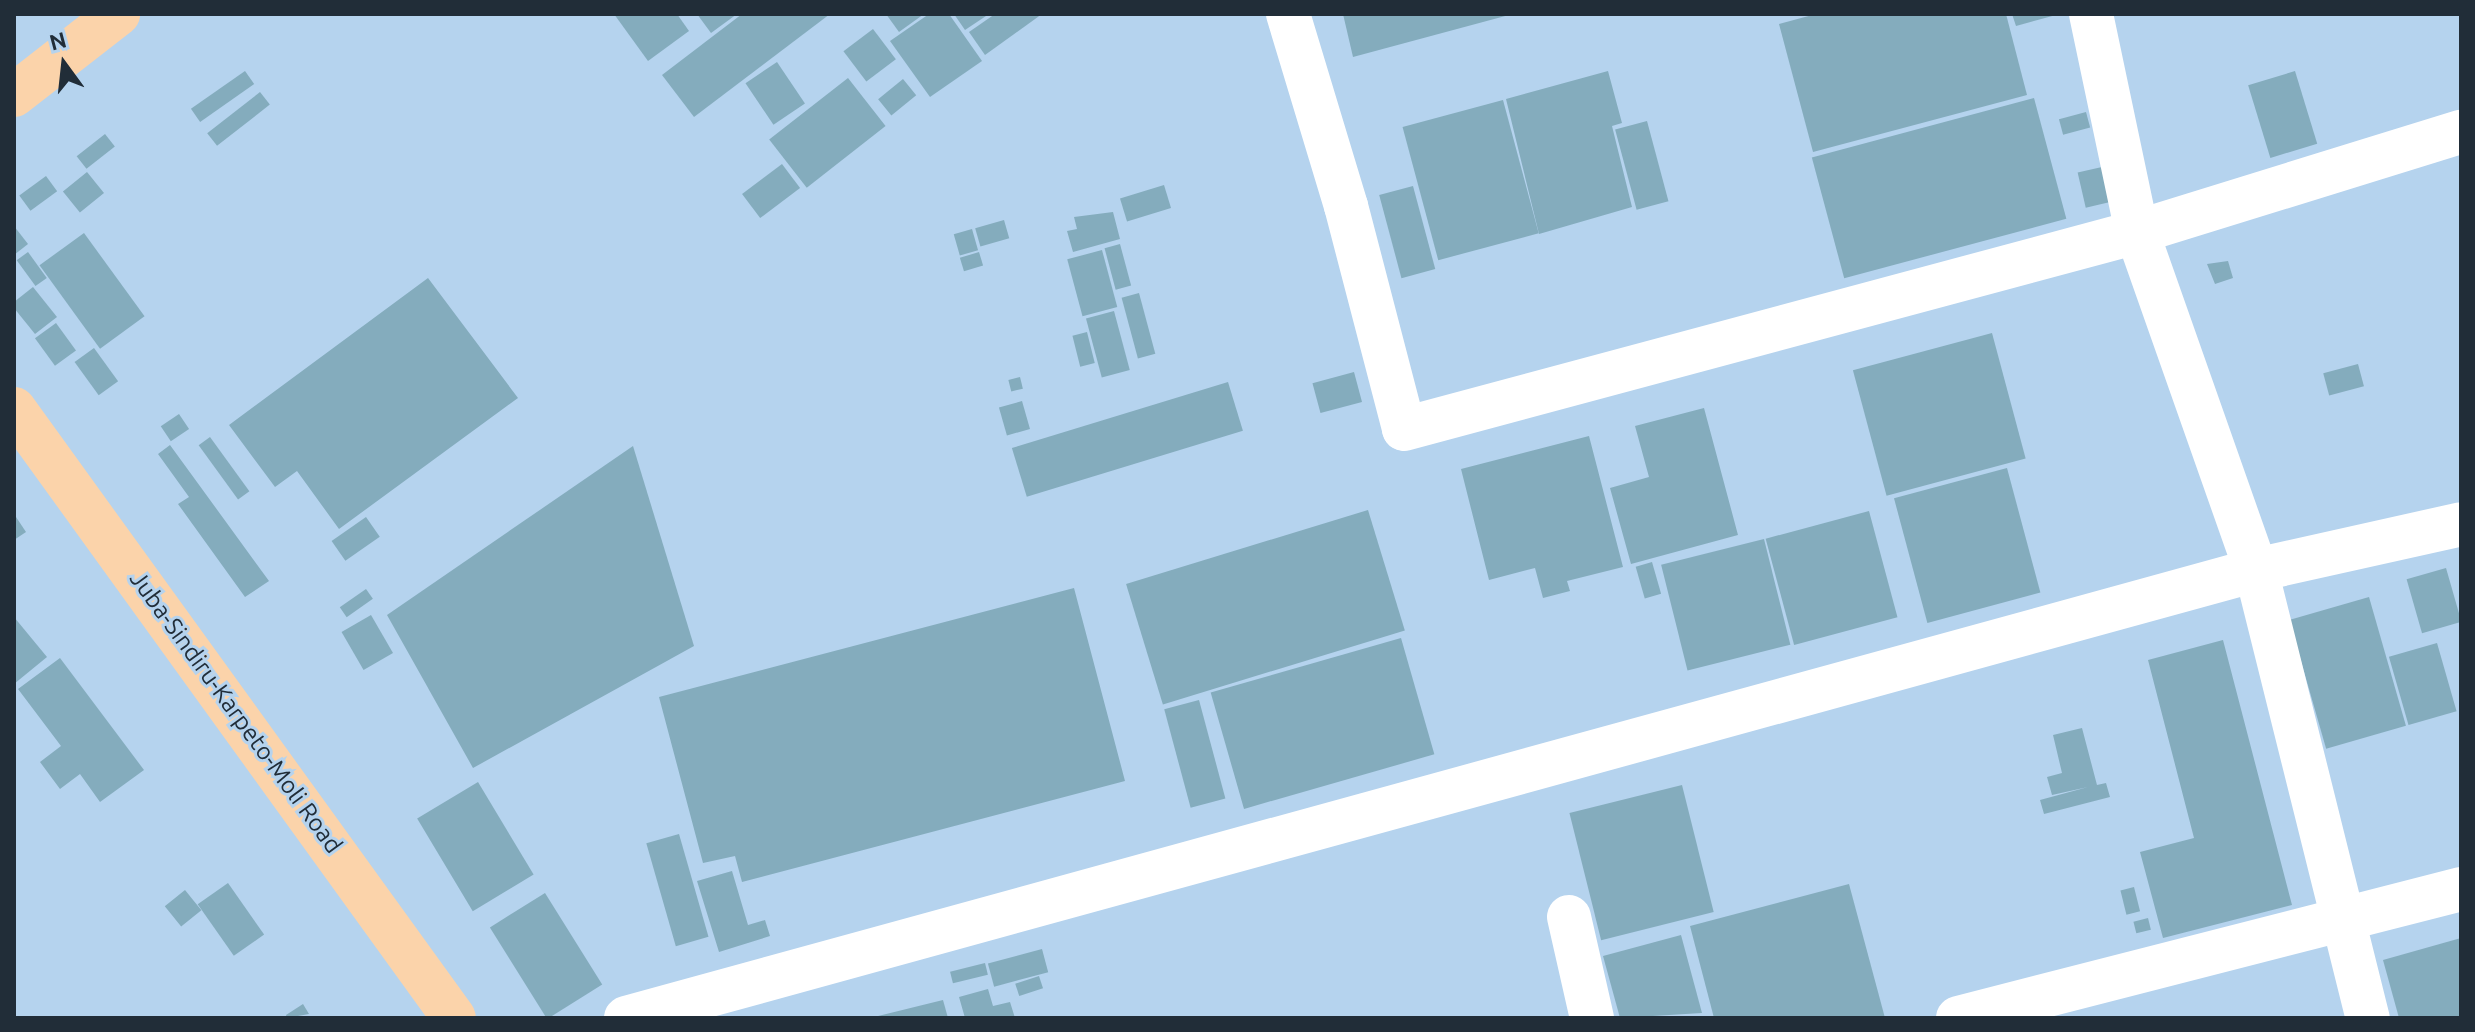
<!DOCTYPE html>
<html>
<head>
<meta charset="utf-8">
<style>
	body { margin:0 }
	#map { position:relative; width:2475px; height:1032px; overflow:hidden; background:#b5d3ee; font-family:Ubuntu,sans-serif }
	div>[style] { position:absolute }
	[style*='--x'] { left:calc(var(--x)*1px); top:calc(var(--y)*1px); width:calc(var(--w)*1px); rotate:calc(var(--a)*1deg) }
	.building>* { inset:0; background:#84acbd; transform-origin:0 0 }
	.minor>* { height:44px; margin:-22px; padding:0 22px; transform-origin:22px; border-radius:22px; background:#fff }
	.major>* { height:44px; margin:-22px; padding:0 22px; transform-origin:22px; border-radius:22px; background:#fbd3aa }
	span { translate:-50% -50%; white-space:nowrap; text-align:center; line-height:1.15; -webkit-text-stroke:6px #b5d3ee; paint-order:stroke }
	.street-label { font-size:24px; color:#212d38 }
	.frame { position:absolute; inset:0; border:16px solid #212d38; pointer-events:none }
	.north { position:absolute; left:24px; top:24px; width:80px; height:80px; -webkit-text-stroke:6px #b5d3ee; paint-order:stroke; rotate:345deg; font-size:22px; font-weight:700; line-height:32px; text-align:center; color:#212d38 }
	.north::after { content:''; display:block; margin:auto; width:28px; height:36px; background:#212d38; clip-path:polygon(50% 0,100% 100%,50% 72%,0 100%) }
</style>
</head>
<body>
<div id="map">
	<div class="building">
		<i style="clip-path:polygon(614px 14px,677px 14px,689px 31px,648px 61px)"></i>
		<i style="clip-path:polygon(697px 14px,737px 14px,711px 33px)"></i>
		<i style="clip-path:polygon(742px 14px,830px 14px,694px 117px,662px 75px)"></i>
		<i style="clip-path:polygon(886px 14px,924px 14px,899px 32px)"></i>
		<i style="clip-path:polygon(929px 14px,949px 14px,982px 61px,930px 97px,890px 41px)"></i>
		<i style="clip-path:polygon(954px 14px,989px 14px,965px 30px)"></i>
		<i style="clip-path:polygon(995px 14px,1042px 14px,985px 55px,969px 32px)"></i>
		<i style="clip-path:polygon(1343px 14px,1509px 14px,1509px 15px,1353px 57px)"></i>
		<i style="clip-path:polygon(1816px 14px,2006px 14px,2027px 95px,1813px 152px,1779px 24px)"></i>
		<i style="clip-path:polygon(2012px 14px,2056px 14px,2056px 15px,2016px 26px)"></i>
		<i style="left:873px;top:29px;width:38px;height:37px;rotate:53deg"></i>
		<i style="left:777px;top:62px;width:50px;height:38px;rotate:56deg"></i>
		<i style="left:245px;top:71px;width:16px;height:66px;rotate:55deg"></i>
		<i style="clip-path:polygon(1608px 71px,1622px 123px,1612px 126px,1632px 207px,1539px 234px,1506px 99px)"></i>
		<i style="left:2295px;top:71px;width:76px;height:49px;rotate:73deg"></i>
		<i style="left:848px;top:78px;width:61px;height:100px;rotate:52deg"></i>
		<i style="left:903px;top:79px;width:21px;height:32px;rotate:51deg"></i>
		<i style="left:260px;top:92px;width:16px;height:67px;rotate:52deg"></i>
		<i style="left:2034px;top:98px;width:125px;height:230px;rotate:75deg"></i>
		<i style="left:1503px;top:100px;width:138px;height:104px;rotate:75deg"></i>
		<i style="left:2086px;top:112px;width:16px;height:28px;rotate:75deg"></i>
		<i style="left:1647px;top:121px;width:83px;height:33px;rotate:75deg"></i>
		<i style="left:105px;top:134px;width:16px;height:36px;rotate:52deg"></i>
		<i style="left:782px;top:164px;width:30px;height:50px;rotate:53deg"></i>
		<i style="left:2102px;top:167px;width:36px;height:25px;rotate:77deg"></i>
		<i style="left:87px;top:172px;width:27px;height:31px;rotate:51deg"></i>
		<i style="left:46px;top:176px;width:19px;height:33px;rotate:54deg"></i>
		<i style="left:1164px;top:185px;width:24px;height:46px;rotate:73deg"></i>
		<i style="left:1413px;top:186px;width:86px;height:35px;rotate:75deg"></i>
		<i style="clip-path:polygon(1113px 212px,1120px 239px,1073px 252px,1067px 231px,1077px 229px,1074px 217px)"></i>
		<i style="left:1004px;top:220px;width:19px;height:30px;rotate:74deg"></i>
		<i style="clip-path:polygon(14px 226px,28px 244px,14px 255px)"></i>
		<i style="left:972px;top:229px;width:22px;height:19px;rotate:74deg"></i>
		<i style="left:84px;top:233px;width:103px;height:55px;rotate:54deg"></i>
		<i style="left:1120px;top:244px;width:43px;height:16px;rotate:75deg"></i>
		<i style="left:1102px;top:250px;width:59px;height:36px;rotate:75deg"></i>
		<i style="left:28px;top:252px;width:32px;height:14px;rotate:54deg"></i>
		<i style="left:979px;top:252px;width:14px;height:20px;rotate:73deg"></i>
		<i style="clip-path:polygon(2228px 261px,2233px 278px,2215px 284px,2207px 264px)"></i>
		<i style="clip-path:polygon(428px 278px,518px 398px,339px 529px,297px 471px,275px 487px,229px 425px)"></i>
		<i style="clip-path:polygon(33px 287px,57px 317px,35px 334px,14px 308px,14px 302px)"></i>
		<i style="left:1139px;top:293px;width:63px;height:18px;rotate:75deg"></i>
		<i style="left:1114px;top:311px;width:61px;height:29px;rotate:75deg"></i>
		<i style="left:56px;top:323px;width:34px;height:26px;rotate:54deg"></i>
		<i style="left:1087px;top:332px;width:32px;height:15px;rotate:76deg"></i>
		<i style="left:1992px;top:333px;width:130px;height:144px;rotate:75deg"></i>
		<i style="left:94px;top:348px;width:41px;height:24px;rotate:54deg"></i>
		<i style="left:2358px;top:364px;width:23px;height:36px;rotate:75deg"></i>
		<i style="left:1354px;top:372px;width:31px;height:43px;rotate:75deg"></i>
		<i style="left:1020px;top:377px;width:12px;height:12px;rotate:76deg"></i>
		<i style="left:1228px;top:382px;width:51px;height:226px;rotate:73deg"></i>
		<i style="left:1022px;top:401px;width:29px;height:24px;rotate:74deg"></i>
		<i style="clip-path:polygon(1704px 408px,1738px 535px,1631px 564px,1610px 488px,1649px 477px,1635px 426px)"></i>
		<i style="left:179px;top:414px;width:18px;height:22px;rotate:56deg"></i>
		<i style="clip-path:polygon(1589px 436px,1623px 567px,1567px 581px,1570px 591px,1543px 598px,1535px 568px,1489px 580px,1461px 469px)"></i>
		<i style="left:210px;top:437px;width:67px;height:14px;rotate:54deg"></i>
		<i style="clip-path:polygon(170px 445px,269px 581px,245px 597px,178px 504px,189px 497px,158px 454px)"></i>
		<i style="clip-path:polygon(633px 446px,694px 646px,473px 768px,387px 615px)"></i>
		<i style="left:2007px;top:468px;width:129px;height:117px;rotate:75deg"></i>
		<i style="left:1368px;top:510px;width:126px;height:253px;rotate:73deg"></i>
		<i style="left:1869px;top:511px;width:110px;height:107px;rotate:75deg"></i>
		<i style="clip-path:polygon(14px 514px,26px 532px,14px 540px)"></i>
		<i style="left:366px;top:517px;width:24px;height:42px;rotate:55deg"></i>
		<i style="left:1764px;top:539px;width:109px;height:106px;rotate:76deg"></i>
		<i style="left:1652px;top:562px;width:33px;height:17px;rotate:74deg"></i>
		<i style="left:2446px;top:568px;width:56px;height:41px;rotate:74deg"></i>
		<i style="clip-path:polygon(1074px 588px,1125px 781px,742px 882px,735px 856px,703px 863px,659px 697px)"></i>
		<i style="left:366px;top:589px;width:12px;height:32px;rotate:55deg"></i>
		<i style="left:2369px;top:597px;width:134px;height:83px;rotate:74deg"></i>
		<i style="left:371px;top:615px;width:44px;height:34px;rotate:60deg"></i>
		<i style="clip-path:polygon(14px 617px,47px 657px,14px 684px)"></i>
		<i style="left:1401px;top:638px;width:121px;height:198px;rotate:74deg"></i>
		<i style="clip-path:polygon(2223px 640px,2292px 905px,2163px 938px,2140px 852px,2194px 838px,2148px 660px)"></i>
		<i style="left:2437px;top:643px;width:71px;height:50px;rotate:74deg"></i>
		<i style="clip-path:polygon(60px 658px,144px 770px,100px 802px,80px 774px,60px 789px,40px 762px,61px 746px,18px 689px)"></i>
		<i style="left:1199px;top:700px;width:102px;height:36px;rotate:75deg"></i>
		<i style="clip-path:polygon(2082px 728px,2097px 785px,2106px 783px,2110px 797px,2044px 814px,2040px 800px,2088px 787px,2052px 795px,2047px 777px,2062px 773px,2053px 735px)"></i>
		<i style="left:478px;top:782px;width:108px;height:71px;rotate:59deg"></i>
		<i style="left:1682px;top:785px;width:131px;height:116px;rotate:76deg"></i>
		<i style="left:679px;top:834px;width:107px;height:34px;rotate:74deg"></i>
		<i style="clip-path:polygon(732px 871px,748px 925px,765px 920px,770px 936px,719px 952px,697px 881px)"></i>
		<i style="left:228px;top:883px;width:63px;height:37px;rotate:55deg"></i>
		<i style="clip-path:polygon(1849px 884px,1885px 1018px,1714px 1018px,1690px 926px)"></i>
		<i style="left:2134px;top:887px;width:25px;height:14px;rotate:76deg"></i>
		<i style="left:185px;top:890px;width:26px;height:26px;rotate:51deg"></i>
		<i style="left:545px;top:893px;width:108px;height:65px;rotate:58deg"></i>
		<i style="left:2148px;top:918px;width:12px;height:15px;rotate:76deg"></i>
		<i style="clip-path:polygon(1681px 935px,1702px 1013px,1620px 1018px,1603px 956px)"></i>
		<i style="clip-path:polygon(2461px 938px,2461px 1018px,2399px 1018px,2383px 960px)"></i>
		<i style="left:1042px;top:949px;width:24px;height:56px;rotate:75deg"></i>
		<i style="left:985px;top:963px;width:12px;height:36px;rotate:76deg"></i>
		<i style="left:1039px;top:976px;width:13px;height:25px;rotate:72deg"></i>
		<i style="clip-path:polygon(988px 989px,993px 1006px,1010px 1002px,1015px 1018px,965px 1018px,959px 997px)"></i>
		<i style="clip-path:polygon(943px 1000px,948px 1018px,875px 1018px,874px 1017px)"></i>
		<i style="clip-path:polygon(303px 1004px,309px 1014px,287px 1018px,286px 1015px)"></i>
	</div>
	<div class="minor">
		<i style="--x:1288;--y:14;--w:201;--a:73.2"></i>
		<i style="--x:1346;--y:206;--w:230;--a:75.4"></i>
		<i style="--x:1404;--y:429;--w:759;--a:-15.04"></i>
		<i style="--x:2137;--y:232;--w:339;--a:-17.2"></i>
		<i style="--x:2091;--y:14;--w:223;--a:78.1"></i>
		<i style="--x:2137;--y:232;--w:358;--a:70.6"></i>
		<i style="--x:2256;--y:570;--w:462;--a:76"></i>
		<i style="--x:1569;--y:917;--w:104;--a:77.2"></i>
		<i style="--x:626;--y:1018;--w:1690;--a:-15.37"></i>
		<i style="--x:2256;--y:570;--w:210;--a:-12.6"></i>
		<i style="--x:1958;--y:1018;--w:519;--a:-14.38"></i>
	</div>
	<div class="major">
		<i style="--x:14;--y:95;--w:132;--a:-37.9"></i>
		<i style="--x:14;--y:409;--w:751;--a:54.15"></i>
	</div>
	<div class="street-label">
		<span style="left:236px;top:712px;rotate:54deg">Juba-Sindiru-Karpeto-Moli Road</span>
	</div>
	<div class="frame"></div>
	<div class="north">N</div>
</div>
</body>
</html>
